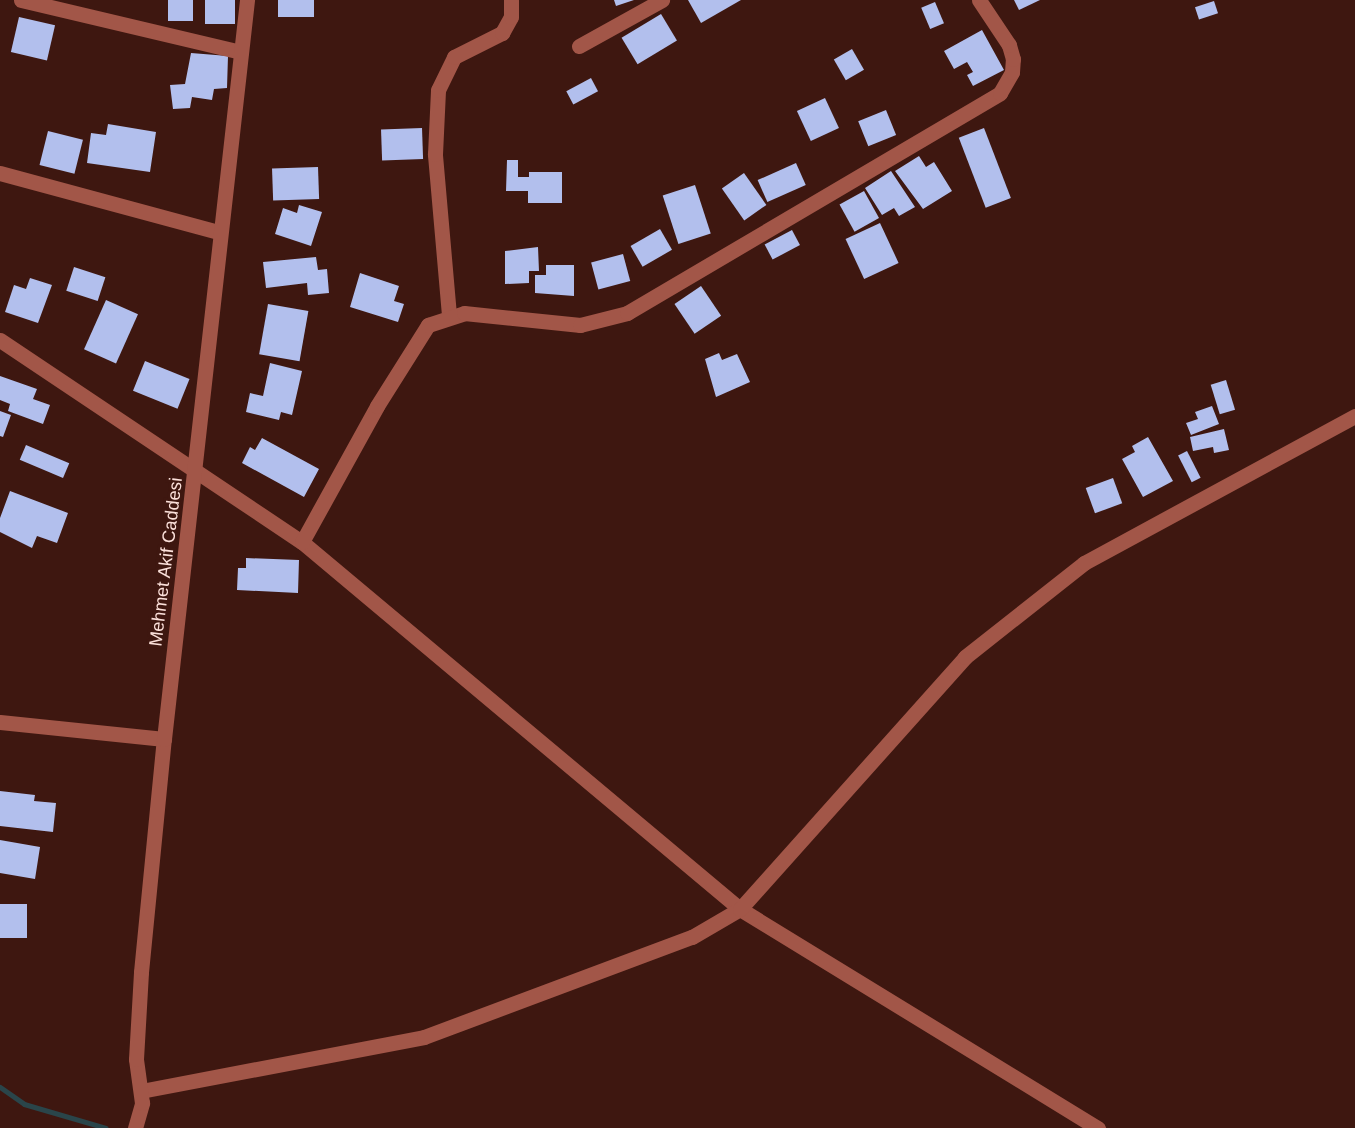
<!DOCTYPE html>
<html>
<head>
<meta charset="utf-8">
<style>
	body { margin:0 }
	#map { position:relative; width:1355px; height:1128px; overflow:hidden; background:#3e1710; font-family:Arial,sans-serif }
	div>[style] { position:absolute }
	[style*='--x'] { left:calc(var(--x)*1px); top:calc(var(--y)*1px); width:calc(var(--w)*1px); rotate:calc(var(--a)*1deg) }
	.stream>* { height:5px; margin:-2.5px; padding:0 2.5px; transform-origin:2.5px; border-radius:2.5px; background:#2a454a }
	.building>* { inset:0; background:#b2bfed; transform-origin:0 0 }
	.minor>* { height:15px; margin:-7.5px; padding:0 7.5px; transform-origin:7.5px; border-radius:7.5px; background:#a25648 }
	span { translate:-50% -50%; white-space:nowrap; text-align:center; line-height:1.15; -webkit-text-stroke:6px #3e1710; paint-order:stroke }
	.street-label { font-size:18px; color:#fbe0da }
</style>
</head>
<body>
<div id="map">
	<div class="stream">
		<i style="--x:0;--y:1087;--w:29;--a:35"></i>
		<i style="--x:24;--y:1104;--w:85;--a:16.3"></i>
	</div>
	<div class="building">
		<i style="left:168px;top:0;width:25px;height:21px"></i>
		<i style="left:205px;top:0;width:30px;height:24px"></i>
		<i style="left:278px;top:0;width:36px;height:17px"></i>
		<i style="clip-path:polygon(614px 0,634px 0,616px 6px)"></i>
		<i style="clip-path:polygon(688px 0,741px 0,701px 23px)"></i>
		<i style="clip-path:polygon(1014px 0,1040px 0,1019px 10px)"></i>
		<i style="left:1214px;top:1px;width:13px;height:20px;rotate:72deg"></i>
		<i style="left:935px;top:2px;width:23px;height:15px;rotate:67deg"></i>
		<i style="left:661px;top:14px;width:31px;height:46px;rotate:59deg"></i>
		<i style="left:19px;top:17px;width:37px;height:36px;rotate:13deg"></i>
		<i style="clip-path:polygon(982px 30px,1004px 70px,973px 86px,967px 75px,973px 72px,967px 62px,954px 69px,944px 51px)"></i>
		<i style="left:852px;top:49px;width:24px;height:21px;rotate:60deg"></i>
		<i style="clip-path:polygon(191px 53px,228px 56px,227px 88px,214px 89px,212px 100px,192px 97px,190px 108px,173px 109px,170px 85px,185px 84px)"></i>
		<i style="left:591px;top:78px;width:15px;height:28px;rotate:62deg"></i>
		<i style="left:825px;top:98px;width:33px;height:31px;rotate:65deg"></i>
		<i style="left:886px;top:110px;width:27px;height:30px;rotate:68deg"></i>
		<i style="clip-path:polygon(108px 124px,156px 132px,150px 172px,87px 163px,91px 133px,106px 135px)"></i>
		<i style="left:422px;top:128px;width:31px;height:41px;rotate:88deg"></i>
		<i style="left:984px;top:128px;width:75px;height:27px;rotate:69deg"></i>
		<i style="left:48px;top:131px;width:36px;height:35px;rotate:14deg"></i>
		<i style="clip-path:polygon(919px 156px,926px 167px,934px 162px,952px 191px,923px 209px,895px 171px)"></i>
		<i style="clip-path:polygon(507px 160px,518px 160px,518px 177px,529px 177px,529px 172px,562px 172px,562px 203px,528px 203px,528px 191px,506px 191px)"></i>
		<i style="left:796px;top:163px;width:24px;height:42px;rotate:66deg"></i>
		<i style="left:318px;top:167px;width:32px;height:46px;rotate:88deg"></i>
		<i style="clip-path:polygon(891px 171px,915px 207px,899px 216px,894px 208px,882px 215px,865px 188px)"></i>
		<i style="left:744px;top:173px;width:39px;height:27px;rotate:55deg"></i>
		<i style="left:695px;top:185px;width:51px;height:34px;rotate:72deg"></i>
		<i style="left:864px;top:191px;width:31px;height:28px;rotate:61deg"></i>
		<i style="clip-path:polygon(299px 205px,322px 212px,311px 246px,275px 234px,283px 208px,297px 213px)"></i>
		<i style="left:880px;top:223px;width:44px;height:38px;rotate:65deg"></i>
		<i style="left:660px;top:229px;width:24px;height:34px;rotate:60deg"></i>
		<i style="left:792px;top:230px;width:17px;height:31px;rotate:62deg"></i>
		<i style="clip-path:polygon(538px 247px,539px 271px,529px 271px,529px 283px,505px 284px,505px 251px)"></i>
		<i style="left:623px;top:254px;width:28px;height:33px;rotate:75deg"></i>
		<i style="clip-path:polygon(316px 257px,318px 270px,327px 269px,329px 293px,308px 295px,307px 283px,266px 288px,263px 262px)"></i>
		<i style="clip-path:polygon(546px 265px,574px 265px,574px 296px,535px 293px,535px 275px,546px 275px)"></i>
		<i style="left:74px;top:267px;width:33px;height:25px;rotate:18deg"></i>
		<i style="clip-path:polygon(360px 273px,399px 286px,394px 301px,404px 304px,398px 322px,350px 307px)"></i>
		<i style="clip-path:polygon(30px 278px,52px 285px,38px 323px,5px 312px,14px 285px,26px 289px)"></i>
		<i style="left:701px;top:286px;width:36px;height:32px;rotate:56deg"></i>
		<i style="left:106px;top:300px;width:35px;height:54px;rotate:24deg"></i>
		<i style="left:268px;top:304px;width:41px;height:51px;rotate:10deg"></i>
		<i style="clip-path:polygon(719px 353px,722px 360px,737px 354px,750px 382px,716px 397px,705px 359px)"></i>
		<i style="left:145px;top:361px;width:48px;height:32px;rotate:22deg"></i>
		<i style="clip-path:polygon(270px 363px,302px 371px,292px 415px,281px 412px,279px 420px,246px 412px,250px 393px,263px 396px)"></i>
		<i style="clip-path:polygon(0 376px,37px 389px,33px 399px,50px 405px,43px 424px,8px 411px,10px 404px,0 400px)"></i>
		<i style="left:1226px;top:380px;width:31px;height:16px;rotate:73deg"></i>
		<i style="clip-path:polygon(1212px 406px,1219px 424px,1191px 435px,1186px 423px,1198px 419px,1195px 412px)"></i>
		<i style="clip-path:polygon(0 411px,11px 415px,3px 437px,0 436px)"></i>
		<i style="clip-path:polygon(1224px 429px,1229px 450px,1214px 453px,1213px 447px,1193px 451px,1190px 437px)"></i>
		<i style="clip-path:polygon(1148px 437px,1173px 481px,1143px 497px,1122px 459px,1135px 452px,1132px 446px)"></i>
		<i style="clip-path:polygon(262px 438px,319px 469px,304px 497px,242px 463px,250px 447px,255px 450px)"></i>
		<i style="left:26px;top:445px;width:47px;height:16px;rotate:23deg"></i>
		<i style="left:1187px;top:451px;width:30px;height:10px;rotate:63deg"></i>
		<i style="left:1113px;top:478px;width:27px;height:29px;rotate:70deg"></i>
		<i style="clip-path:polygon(10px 491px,68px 513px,57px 543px,37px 536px,32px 548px,0 532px,0 518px)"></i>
		<i style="clip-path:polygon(246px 558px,299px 560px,298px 593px,237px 590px,238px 568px,246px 568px)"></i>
		<i style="clip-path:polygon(0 791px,35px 795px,34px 801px,56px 803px,53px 832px,0 826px)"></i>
		<i style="clip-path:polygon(0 840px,40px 847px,35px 879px,0 873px)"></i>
		<i style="left:0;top:904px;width:27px;height:34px"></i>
	</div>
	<div class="minor">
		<i style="--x:21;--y:0;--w:226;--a:13.3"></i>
		<i style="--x:579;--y:46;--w:95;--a:-29"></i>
		<i style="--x:0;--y:173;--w:227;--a:15.1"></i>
		<i style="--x:449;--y:315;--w:162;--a:-95"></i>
		<i style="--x:435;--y:154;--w:64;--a:-87.3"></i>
		<i style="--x:438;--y:90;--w:37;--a:-64"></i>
		<i style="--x:454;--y:57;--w:54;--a:-26.6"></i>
		<i style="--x:502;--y:33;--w:18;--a:-61"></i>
		<i style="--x:511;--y:17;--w:17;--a:-90"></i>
		<i style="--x:0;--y:340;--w:363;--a:33.8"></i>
		<i style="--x:302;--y:542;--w:571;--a:39.96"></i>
		<i style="--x:740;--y:909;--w:420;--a:31.5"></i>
		<i style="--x:302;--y:542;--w:155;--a:-61.1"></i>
		<i style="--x:377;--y:406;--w:96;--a:-57.8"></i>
		<i style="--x:428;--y:325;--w:38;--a:-18"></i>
		<i style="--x:464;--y:313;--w:117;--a:5.9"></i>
		<i style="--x:580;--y:325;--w:49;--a:-14.3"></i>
		<i style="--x:627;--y:313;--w:433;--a:-30.5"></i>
		<i style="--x:1000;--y:93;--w:24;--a:-60"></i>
		<i style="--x:1012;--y:72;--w:13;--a:-86"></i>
		<i style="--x:1013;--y:59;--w:15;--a:-106"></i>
		<i style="--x:1009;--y:45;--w:54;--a:-123.7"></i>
		<i style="--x:0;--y:722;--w:165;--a:5.9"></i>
		<i style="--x:141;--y:1091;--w:288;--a:-10.8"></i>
		<i style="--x:424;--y:1037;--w:286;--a:-20.5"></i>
		<i style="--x:692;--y:937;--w:56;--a:-30.3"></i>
		<i style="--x:740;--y:909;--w:338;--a:-48.2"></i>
		<i style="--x:965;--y:657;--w:152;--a:-38.3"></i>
		<i style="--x:1084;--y:563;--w:308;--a:-28.5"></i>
		<i style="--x:135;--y:1128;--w:26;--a:-74"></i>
		<i style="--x:142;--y:1103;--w:44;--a:-97.8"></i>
		<i style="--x:136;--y:1059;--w:87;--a:-86.7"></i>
		<i style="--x:141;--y:972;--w:234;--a:-84.4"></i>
		<i style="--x:164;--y:739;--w:744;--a:-83.59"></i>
	</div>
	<div class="street-label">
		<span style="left:166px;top:562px;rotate:-83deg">Mehmet Akif Caddesi</span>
	</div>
</div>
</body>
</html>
